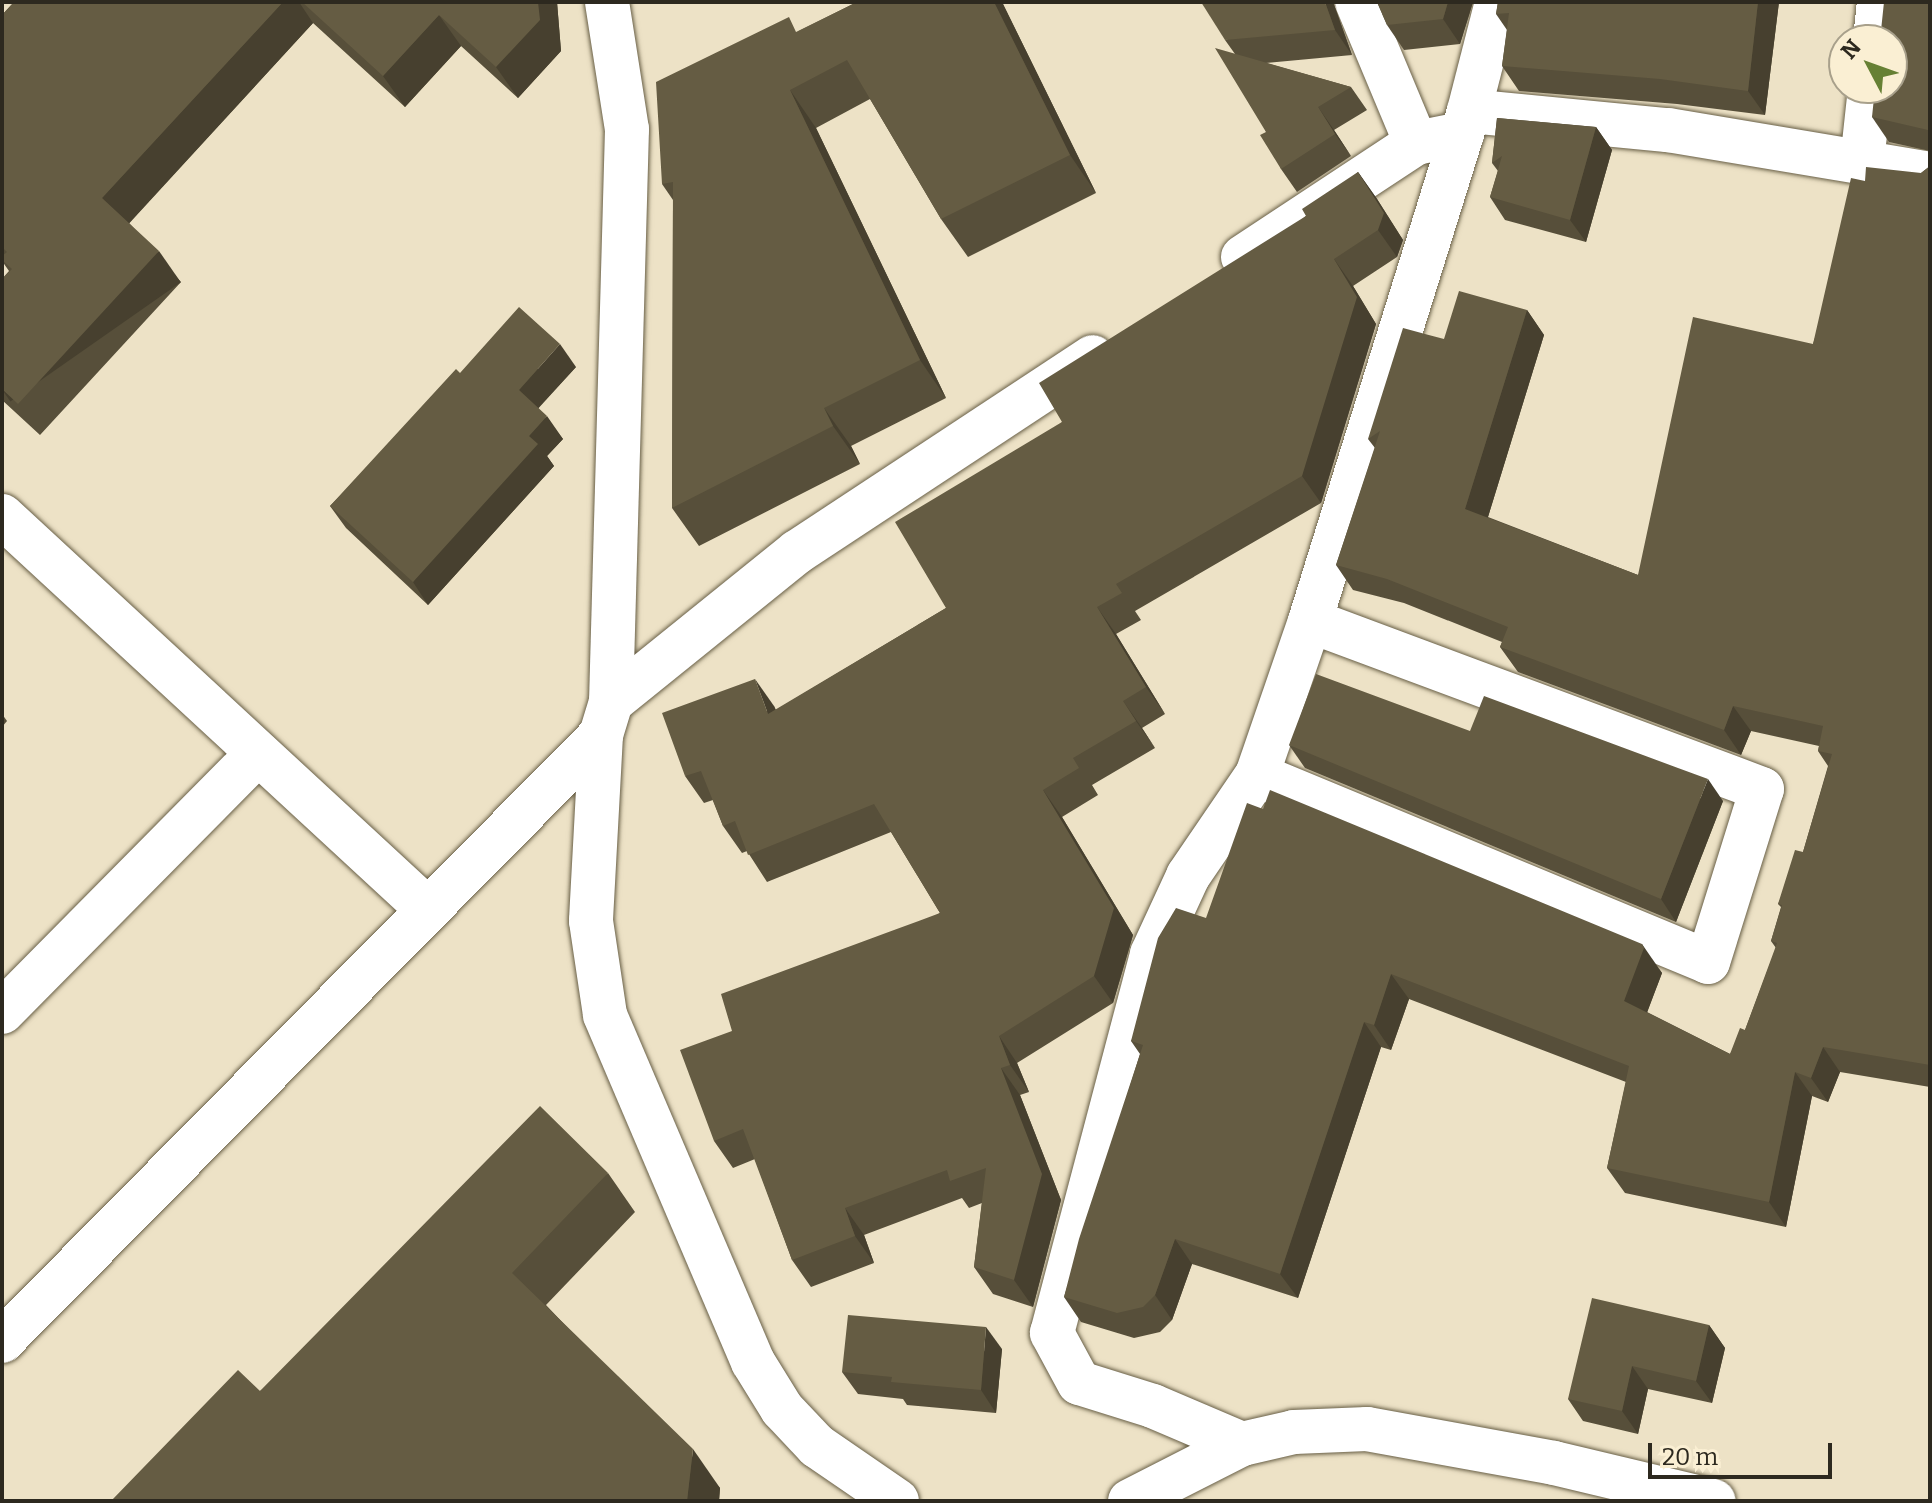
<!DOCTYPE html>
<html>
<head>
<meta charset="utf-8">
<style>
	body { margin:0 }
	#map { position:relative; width:1932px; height:1503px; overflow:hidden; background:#ede2c6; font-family:Bitter,serif }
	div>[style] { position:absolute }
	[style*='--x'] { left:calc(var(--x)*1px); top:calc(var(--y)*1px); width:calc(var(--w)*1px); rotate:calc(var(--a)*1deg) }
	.roads { filter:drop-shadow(0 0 2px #685f46) drop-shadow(0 0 2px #685f46) }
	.minor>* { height:44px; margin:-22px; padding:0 22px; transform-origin:22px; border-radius:22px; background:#fff }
	.wall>* { inset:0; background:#574f3a }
	.shaded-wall>* { inset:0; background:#47402f; transform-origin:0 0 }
	.building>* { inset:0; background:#655c43 }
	span { translate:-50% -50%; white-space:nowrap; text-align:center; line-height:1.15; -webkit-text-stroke:8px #faefd3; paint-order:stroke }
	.frame { position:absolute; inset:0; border:4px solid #2d291f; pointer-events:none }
	.north { position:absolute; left:1828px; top:24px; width:80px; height:80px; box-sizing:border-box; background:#faefd3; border:2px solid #a8a08b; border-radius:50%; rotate:311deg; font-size:22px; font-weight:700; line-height:32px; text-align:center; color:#2d291f }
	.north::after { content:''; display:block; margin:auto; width:28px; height:36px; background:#668034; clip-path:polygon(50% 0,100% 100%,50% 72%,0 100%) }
	.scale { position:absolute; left:1648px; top:1443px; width:184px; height:36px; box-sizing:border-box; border:4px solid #2d291f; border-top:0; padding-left:10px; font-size:24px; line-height:28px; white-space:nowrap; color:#2d291f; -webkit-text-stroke:6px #faefd3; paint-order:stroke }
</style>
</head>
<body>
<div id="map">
	<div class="roads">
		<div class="minor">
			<i style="--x:607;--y:2;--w:129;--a:81.1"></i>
			<i style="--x:627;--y:129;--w:573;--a:91.6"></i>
			<i style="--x:611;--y:702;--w:34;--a:107"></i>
			<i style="--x:601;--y:735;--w:186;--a:93.1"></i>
			<i style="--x:591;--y:921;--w:95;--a:81.5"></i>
			<i style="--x:605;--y:1015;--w:377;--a:66.9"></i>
			<i style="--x:753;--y:1362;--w:55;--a:58.3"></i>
			<i style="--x:782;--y:1409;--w:51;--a:46.6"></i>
			<i style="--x:817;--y:1446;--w:97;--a:34.5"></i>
			<i style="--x:1357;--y:2;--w:153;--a:67.3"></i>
			<i style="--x:1875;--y:40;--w:38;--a:-84"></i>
			<i style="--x:1469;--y:111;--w:200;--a:5.5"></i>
			<i style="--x:1668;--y:130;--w:266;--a:9.5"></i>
			<i style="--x:1862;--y:162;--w:74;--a:-83.8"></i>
			<i style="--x:1243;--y:257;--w:207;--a:-33.4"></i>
			<i style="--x:1416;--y:143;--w:47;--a:-11.1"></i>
			<i style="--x:2;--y:516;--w:577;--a:42.75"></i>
			<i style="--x:611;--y:702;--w:239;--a:-38.9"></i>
			<i style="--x:797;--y:552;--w:354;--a:-33.4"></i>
			<i style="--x:1257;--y:775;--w:488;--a:22.5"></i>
			<i style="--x:1708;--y:962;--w:181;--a:-72.7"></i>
			<i style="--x:1762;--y:789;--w:482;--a:-159.6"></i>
			<i style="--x:2;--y:1012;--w:364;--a:-45.3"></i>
			<i style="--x:2;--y:1341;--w:852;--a:-45.33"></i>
			<i style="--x:1242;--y:1444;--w:97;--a:-156.9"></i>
			<i style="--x:1153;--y:1406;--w:77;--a:-162.7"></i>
			<i style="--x:1079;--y:1383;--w:57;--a:-118.4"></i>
			<i style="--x:1052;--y:1333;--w:392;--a:-75.2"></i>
			<i style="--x:1152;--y:954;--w:86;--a:-65.2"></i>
			<i style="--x:1188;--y:876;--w:122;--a:-55.7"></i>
			<i style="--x:1257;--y:775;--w:163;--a:-71"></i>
			<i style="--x:1310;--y:621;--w:534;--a:-72.68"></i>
			<i style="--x:1469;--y:111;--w:113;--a:-75.6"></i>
			<i style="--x:1130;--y:1501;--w:126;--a:-27"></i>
			<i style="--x:1242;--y:1444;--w:53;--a:-13"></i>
			<i style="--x:1294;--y:1432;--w:73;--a:-2.4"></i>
			<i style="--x:1367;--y:1429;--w:190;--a:10.3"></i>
			<i style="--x:1554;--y:1463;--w:164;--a:13.4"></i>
		</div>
	</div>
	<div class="wall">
		<i style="clip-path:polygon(14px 2px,557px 2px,561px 51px,518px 98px,461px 46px,405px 107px,313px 23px,129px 223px,181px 282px,40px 435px,2px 400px,2px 279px,9px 271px,2px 261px,2px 15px)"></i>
		<i style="clip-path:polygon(857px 2px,1002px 2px,1096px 193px,968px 257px,941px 219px,870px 99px,816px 128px,946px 398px,851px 446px,860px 464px,699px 546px,672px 508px,673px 200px,662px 184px,799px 31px)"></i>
		<i style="clip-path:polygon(1333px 2px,1352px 55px,1266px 63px,1351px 87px,1367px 110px,1334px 130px,1351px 156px,1297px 192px,1281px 169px,1235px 54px,1225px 40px)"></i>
		<i style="clip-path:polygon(1377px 2px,1473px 2px,1460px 44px,1404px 50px,1387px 25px)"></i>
		<i style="clip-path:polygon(1498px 2px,1779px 2px,1765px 115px,1677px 104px,1519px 91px,1502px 66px,1507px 30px,1496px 14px)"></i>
		<i style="clip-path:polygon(1930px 2px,1930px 151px,1889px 142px,1872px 117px)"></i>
		<i style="clip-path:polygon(1497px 118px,1596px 127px,1612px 150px,1586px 242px,1505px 220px,1490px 197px,1498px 171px,1492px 163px)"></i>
		<i style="clip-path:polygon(1930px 166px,1930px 1087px,1840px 1072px,1828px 1102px,1812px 1096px,1786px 1227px,1625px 1193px,1607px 1168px,1626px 1082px,1409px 999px,1391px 1050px,1381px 1047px,1298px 1298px,1192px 1264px,1172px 1320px,1160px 1332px,1134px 1338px,1081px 1322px,1064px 1297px,1140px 1054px,1131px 1041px,1206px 918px,1659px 969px,1662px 973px,1647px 1012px,1730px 1054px,1745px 1030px,1776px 948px,1771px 941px,1781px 907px,1778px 904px,1803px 852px,1828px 766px,1818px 751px,1819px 746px,1751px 731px,1741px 755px,1518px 672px,1500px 647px,1502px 642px,1404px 603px,1353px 590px,1336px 565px,1375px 448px,1368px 439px,1444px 339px,1527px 310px,1544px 335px,1488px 517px,1638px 575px,1813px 344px,1865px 181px,1921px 173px)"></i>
		<i style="clip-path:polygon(1358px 172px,1377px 199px,1403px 240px,1397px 257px,1353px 286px,1376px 324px,1321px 503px,1135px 611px,1141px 620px,1116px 634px,1165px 714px,1142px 728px,1155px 748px,1092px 785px,1098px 795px,1062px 817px,1133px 935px,1113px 1003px,1017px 1063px,1029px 1092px,1020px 1095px,1061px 1200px,1033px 1307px,993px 1294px,974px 1267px,982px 1203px,969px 1208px,962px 1198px,864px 1235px,874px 1263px,811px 1287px,792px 1260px,755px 1159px,733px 1168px,714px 1141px,732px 1031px,940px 913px,891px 832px,767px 882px,747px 851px,742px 853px,723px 826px,713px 800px,704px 803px,685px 776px,774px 706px,776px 710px,946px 608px,1062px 422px)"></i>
		<i style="clip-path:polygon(576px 367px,538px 408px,563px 439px,547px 456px,554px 466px,428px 605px,346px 528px,330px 506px,460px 373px)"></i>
		<i style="clip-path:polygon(2px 714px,7px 721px,2px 727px)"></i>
		<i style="clip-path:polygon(1289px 745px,1723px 801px,1676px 922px,1305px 768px)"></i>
		<i style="clip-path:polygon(608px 1173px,635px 1212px,546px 1305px,720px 1488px,719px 1501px,111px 1501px,260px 1391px)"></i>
		<i style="clip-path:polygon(1709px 1325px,1725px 1348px,1712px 1403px,1648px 1389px,1638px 1434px,1583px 1421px,1568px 1399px)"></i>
		<i style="clip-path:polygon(1002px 1349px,996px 1413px,907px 1405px,903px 1399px,858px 1394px,842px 1372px)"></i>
	</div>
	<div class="shaded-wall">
		<i style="clip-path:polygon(283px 2px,299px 2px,313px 23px,124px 229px,102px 198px)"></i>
		<i style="clip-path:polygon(538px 2px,557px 2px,561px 51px,518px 98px,496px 67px)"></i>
		<i style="clip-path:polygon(994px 2px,1002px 2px,1096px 193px,1070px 155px)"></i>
		<i style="clip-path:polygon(1325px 2px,1333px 2px,1352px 55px,1335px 30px)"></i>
		<i style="clip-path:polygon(1448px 2px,1473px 2px,1460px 44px,1443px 19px)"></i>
		<i style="clip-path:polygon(1758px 2px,1779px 2px,1765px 115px,1748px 91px)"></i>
		<i style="clip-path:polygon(439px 15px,461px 46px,405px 107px,383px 76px)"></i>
		<i style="clip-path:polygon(790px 90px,816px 128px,946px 398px,920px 360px)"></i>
		<i style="clip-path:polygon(1318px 107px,1334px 130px,1351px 156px,1335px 134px)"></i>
		<i style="clip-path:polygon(1596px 127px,1612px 150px,1586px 242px,1570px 220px)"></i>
		<i style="clip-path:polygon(1358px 172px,1377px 199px,1403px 240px,1397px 257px,1378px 230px)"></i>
		<i style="left:159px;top:251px;width:38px;height:208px;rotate:55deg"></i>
		<i style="clip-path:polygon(1334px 259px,1353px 286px,1376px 324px,1321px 503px,1302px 476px)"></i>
		<i style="clip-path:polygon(1527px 310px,1544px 335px,1483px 533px,1465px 509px)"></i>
		<i style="clip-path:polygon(560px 344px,576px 367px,535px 412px,519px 390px)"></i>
		<i style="clip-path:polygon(824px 408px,851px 446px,860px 464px,833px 426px)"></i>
		<i style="clip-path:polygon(547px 416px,563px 439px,547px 456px,554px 466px,428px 605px,413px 582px,529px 436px)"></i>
		<i style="clip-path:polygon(1097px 607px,1116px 634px,1165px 714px,1146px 687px)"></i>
		<i style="clip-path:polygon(2px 662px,4px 673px,2px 685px)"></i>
		<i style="clip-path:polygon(755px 679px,774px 706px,787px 741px,768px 714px)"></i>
		<i style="clip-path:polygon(1123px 701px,1142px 728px,1155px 748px,1136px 721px)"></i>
		<i style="clip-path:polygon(1733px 706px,1751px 731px,1741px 755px,1724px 730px)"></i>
		<i style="clip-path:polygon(1708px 779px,1723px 801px,1676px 922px,1661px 899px)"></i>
		<i style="clip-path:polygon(1043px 790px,1062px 817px,1133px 935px,1113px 1003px,1094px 976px)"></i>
		<i style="clip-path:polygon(1642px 944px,1662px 973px,1642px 1026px,1624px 1001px)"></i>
		<i style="clip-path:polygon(1391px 974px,1409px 999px,1391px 1050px,1374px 1025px)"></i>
		<i style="clip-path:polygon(1364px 1022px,1381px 1047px,1298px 1298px,1280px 1274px)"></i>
		<i style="clip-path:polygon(999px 1036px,1017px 1063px,1029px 1092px,1010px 1065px)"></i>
		<i style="clip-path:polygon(1823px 1047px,1840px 1072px,1828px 1102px,1811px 1078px)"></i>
		<i style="clip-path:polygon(1001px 1068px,1020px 1095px,1061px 1200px,1033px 1307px,1014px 1280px)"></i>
		<i style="clip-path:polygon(1795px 1072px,1812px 1096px,1786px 1227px,1769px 1202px)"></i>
		<i style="clip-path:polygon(845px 1208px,864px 1235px,874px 1263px,855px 1236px)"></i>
		<i style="clip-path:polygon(1175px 1239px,1192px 1264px,1172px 1320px,1155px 1295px)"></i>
		<i style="clip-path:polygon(1709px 1325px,1725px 1348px,1712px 1403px,1696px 1381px)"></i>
		<i style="clip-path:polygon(986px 1327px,1002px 1349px,996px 1413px,981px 1390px)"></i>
		<i style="clip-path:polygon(1632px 1366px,1648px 1389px,1638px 1434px,1622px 1411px)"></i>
		<i style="clip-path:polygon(693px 1449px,720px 1488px,719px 1501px,687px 1501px)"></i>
	</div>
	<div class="building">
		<i style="clip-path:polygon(14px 2px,283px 2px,102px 198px,159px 251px,18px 404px,2px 389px,2px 279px,12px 269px,2px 260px,2px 256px,7px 252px,2px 247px,2px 15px)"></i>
		<i style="clip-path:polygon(302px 2px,538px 2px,540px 20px,496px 67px,439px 15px,383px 76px)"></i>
		<i style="clip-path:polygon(857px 2px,994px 2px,1070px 155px,941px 219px,847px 60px,790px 90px,920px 360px,824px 408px,833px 426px,672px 508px,673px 182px,662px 184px,656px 82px,789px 17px,796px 32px)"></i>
		<i style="clip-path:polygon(1201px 2px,1325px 2px,1335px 30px,1225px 40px)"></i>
		<i style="clip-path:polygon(1377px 2px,1448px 2px,1443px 19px,1387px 25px)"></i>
		<i style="clip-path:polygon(1498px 2px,1758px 2px,1748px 91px,1660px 79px,1502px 66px,1509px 13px,1496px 14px)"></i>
		<i style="clip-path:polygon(1884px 2px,1930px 2px,1930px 132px,1928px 130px,1872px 117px,1875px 88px,1892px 88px,1892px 40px,1880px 40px)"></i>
		<i style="clip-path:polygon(1215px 48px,1351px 87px,1318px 107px,1335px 134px,1281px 169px,1260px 135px,1266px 132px)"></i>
		<i style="clip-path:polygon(1497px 118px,1596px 127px,1570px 220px,1490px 197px,1502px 156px,1492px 163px)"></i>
		<i style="clip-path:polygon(1930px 166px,1930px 1065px,1823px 1047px,1811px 1078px,1795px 1072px,1769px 1202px,1607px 1168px,1629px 1066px,1391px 974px,1374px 1025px,1364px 1022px,1280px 1274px,1175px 1239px,1155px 1295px,1143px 1307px,1117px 1313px,1064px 1297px,1079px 1239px,1143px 1045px,1131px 1041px,1158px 938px,1176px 908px,1206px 918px,1247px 803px,1263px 809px,1270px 790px,1642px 944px,1644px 948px,1624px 1001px,1730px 1054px,1740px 1028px,1745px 1030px,1777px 943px,1771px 941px,1782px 905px,1778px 904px,1795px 850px,1803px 852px,1832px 754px,1818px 751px,1823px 726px,1733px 706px,1724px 730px,1500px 647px,1508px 627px,1387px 579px,1336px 565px,1380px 431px,1368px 439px,1403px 328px,1444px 339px,1459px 291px,1527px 310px,1465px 509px,1638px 575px,1693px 317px,1813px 344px,1851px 178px,1865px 181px,1866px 167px,1921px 173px)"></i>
		<i style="clip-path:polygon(1358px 172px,1384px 213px,1378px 230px,1334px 259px,1357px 297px,1302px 476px,1116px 584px,1122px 593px,1097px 607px,1146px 687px,1123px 701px,1136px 721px,1073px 758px,1079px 768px,1043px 790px,1114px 908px,1094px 976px,999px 1036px,1010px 1065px,1001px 1068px,1042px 1174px,1014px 1280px,974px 1267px,986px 1168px,950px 1181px,947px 1170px,845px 1208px,855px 1236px,792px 1260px,743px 1129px,714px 1141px,680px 1050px,732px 1031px,721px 994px,940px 913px,874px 804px,748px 855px,735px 821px,723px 826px,701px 771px,685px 776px,662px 713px,755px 679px,768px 714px,946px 608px,895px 522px,1062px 422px,1039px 383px,1306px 216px,1302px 209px)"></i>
		<i style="clip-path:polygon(519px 307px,560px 344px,519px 390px,547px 416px,529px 436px,538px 444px,413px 582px,330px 506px,456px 369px,460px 373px)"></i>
		<i style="clip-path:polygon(1316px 674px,1470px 731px,1484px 696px,1708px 779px,1661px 899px,1289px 745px)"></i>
		<i style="clip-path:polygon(540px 1106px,608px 1173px,512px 1273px,693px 1449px,687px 1501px,111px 1501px,238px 1370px,260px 1391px)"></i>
		<i style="clip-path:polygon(1592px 1298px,1709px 1325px,1696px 1381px,1632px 1366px,1622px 1411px,1568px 1399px)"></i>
		<i style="clip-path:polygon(848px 1315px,986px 1327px,981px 1390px,891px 1382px,892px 1377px,842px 1372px)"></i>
	</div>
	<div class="frame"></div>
	<div class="north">N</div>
	<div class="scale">20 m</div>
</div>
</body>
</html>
